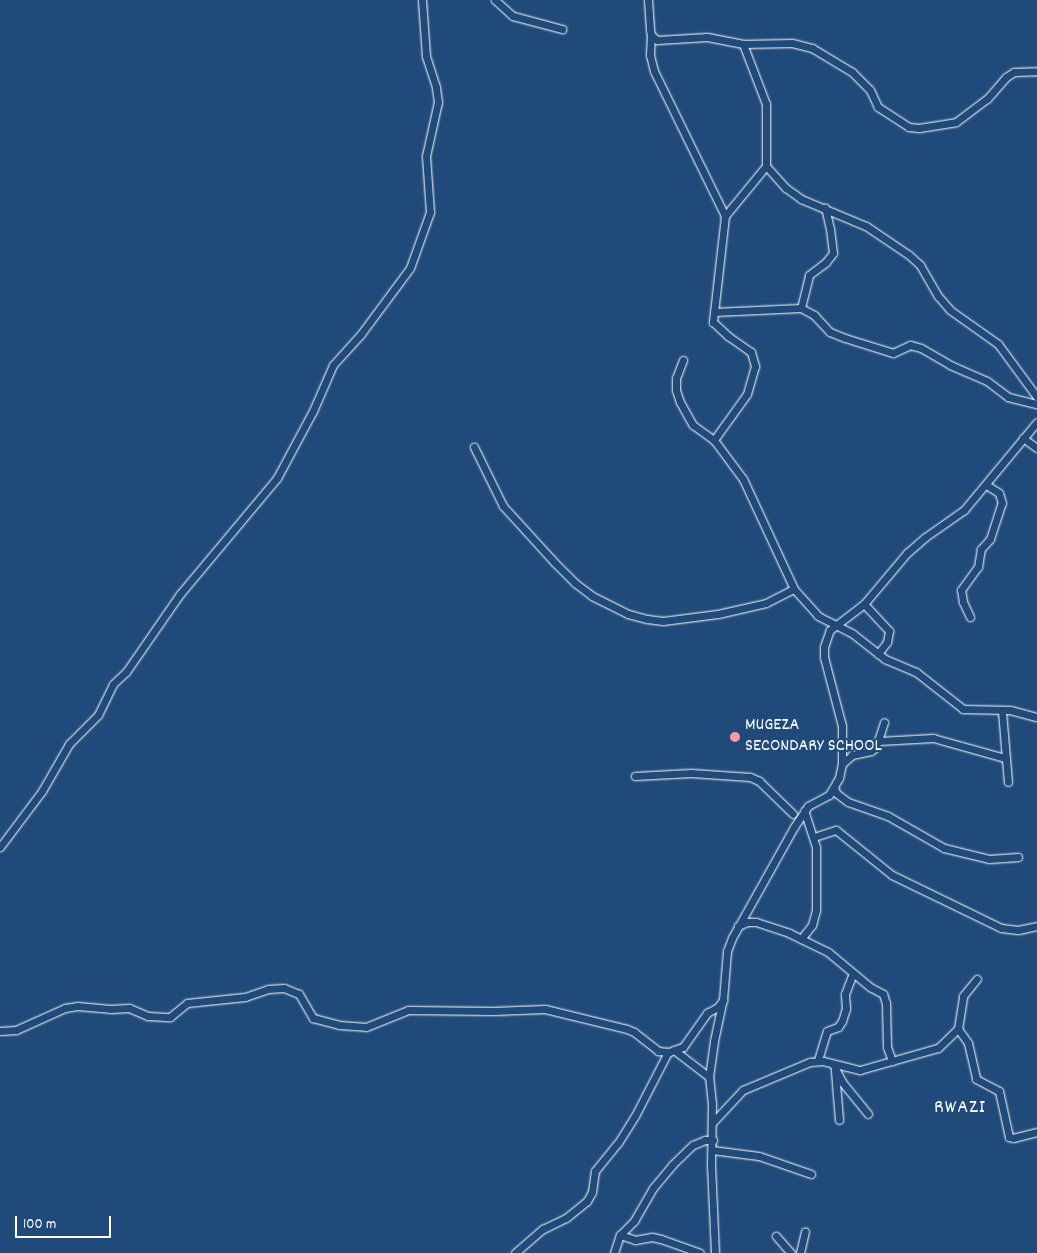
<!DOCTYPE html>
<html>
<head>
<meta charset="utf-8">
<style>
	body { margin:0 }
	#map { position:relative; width:1037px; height:1253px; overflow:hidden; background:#1f4a7a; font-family:Dekko,sans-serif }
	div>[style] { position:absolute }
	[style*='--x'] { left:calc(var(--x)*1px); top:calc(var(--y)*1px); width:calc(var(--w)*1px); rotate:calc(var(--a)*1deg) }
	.roads { filter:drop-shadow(0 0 1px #fff) drop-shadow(0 0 1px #fff) }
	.minor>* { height:7px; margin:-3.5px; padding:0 3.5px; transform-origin:3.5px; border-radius:3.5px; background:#1f4a7a }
	.dots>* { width:14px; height:14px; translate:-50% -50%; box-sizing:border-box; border:2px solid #1f4a7a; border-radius:50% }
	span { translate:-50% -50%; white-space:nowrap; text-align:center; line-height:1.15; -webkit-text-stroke:4px #1f4a7a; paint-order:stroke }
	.poi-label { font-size:18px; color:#fff }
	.left { translate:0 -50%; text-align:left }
	.quarter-label { font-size:20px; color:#fff; letter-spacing:1px }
	.scale { position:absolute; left:15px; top:1216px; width:96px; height:22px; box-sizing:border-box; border:2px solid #fff; border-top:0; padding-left:6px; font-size:15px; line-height:18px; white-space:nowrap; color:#fff; -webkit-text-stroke:4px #1f4a7a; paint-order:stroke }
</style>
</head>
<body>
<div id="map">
	<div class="roads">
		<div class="minor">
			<i style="--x:495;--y:0;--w:24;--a:42"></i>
			<i style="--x:513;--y:16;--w:51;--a:14.9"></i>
			<i style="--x:648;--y:0;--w:30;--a:86"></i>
			<i style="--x:650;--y:30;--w:5;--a:79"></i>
			<i style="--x:651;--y:35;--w:8;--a:40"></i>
			<i style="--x:657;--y:40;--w:50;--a:-3.4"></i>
			<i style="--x:707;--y:37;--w:37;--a:11"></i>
			<i style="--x:743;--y:44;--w:49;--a:-1.2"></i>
			<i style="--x:792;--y:43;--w:21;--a:14"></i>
			<i style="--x:812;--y:48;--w:47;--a:31"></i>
			<i style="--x:852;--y:72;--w:25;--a:45"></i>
			<i style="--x:870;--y:90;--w:19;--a:65"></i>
			<i style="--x:878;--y:107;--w:37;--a:33"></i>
			<i style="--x:909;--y:127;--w:10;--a:6"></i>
			<i style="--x:919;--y:128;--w:37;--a:-9"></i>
			<i style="--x:956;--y:122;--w:39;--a:-37"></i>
			<i style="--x:987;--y:99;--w:29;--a:-49"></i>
			<i style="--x:1006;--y:77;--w:9;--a:-32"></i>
			<i style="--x:1014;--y:72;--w:23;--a:-2"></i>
			<i style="--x:651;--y:35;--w:20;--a:93"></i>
			<i style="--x:650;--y:55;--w:16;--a:76"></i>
			<i style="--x:654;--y:71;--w:161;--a:63.9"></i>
			<i style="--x:743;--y:44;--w:64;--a:69"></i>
			<i style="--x:766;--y:104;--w:62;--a:90"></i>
			<i style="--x:766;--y:166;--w:65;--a:129.4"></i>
			<i style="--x:725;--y:216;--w:107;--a:96.5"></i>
			<i style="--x:713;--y:322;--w:21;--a:43"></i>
			<i style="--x:728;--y:336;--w:28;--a:35"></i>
			<i style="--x:751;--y:352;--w:15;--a:74"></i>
			<i style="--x:755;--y:366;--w:29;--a:106"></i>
			<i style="--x:747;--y:394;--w:57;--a:125.7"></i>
			<i style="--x:714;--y:440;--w:49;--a:53.4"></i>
			<i style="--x:743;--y:479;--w:121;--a:65.1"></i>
			<i style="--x:794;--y:589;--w:36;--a:48"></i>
			<i style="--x:818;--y:616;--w:39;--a:27"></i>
			<i style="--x:853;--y:634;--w:41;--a:38"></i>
			<i style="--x:885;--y:659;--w:34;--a:23"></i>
			<i style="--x:916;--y:672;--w:60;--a:38.2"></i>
			<i style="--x:963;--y:709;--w:47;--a:1.2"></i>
			<i style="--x:1010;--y:710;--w:28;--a:15"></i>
			<i style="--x:766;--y:166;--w:30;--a:48"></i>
			<i style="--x:786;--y:188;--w:19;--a:36"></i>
			<i style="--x:801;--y:199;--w:70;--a:22.6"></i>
			<i style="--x:866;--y:226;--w:52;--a:34"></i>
			<i style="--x:909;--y:255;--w:15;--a:42"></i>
			<i style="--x:920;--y:265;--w:36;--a:60"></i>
			<i style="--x:938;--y:296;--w:18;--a:49"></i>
			<i style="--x:950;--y:310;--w:59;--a:35.3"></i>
			<i style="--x:998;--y:344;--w:66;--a:53.7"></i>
			<i style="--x:801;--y:308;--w:34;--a:-76"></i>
			<i style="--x:809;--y:275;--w:21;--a:-37"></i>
			<i style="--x:826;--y:262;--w:11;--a:-52"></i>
			<i style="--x:833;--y:253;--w:24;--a:-97"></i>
			<i style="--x:830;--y:229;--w:22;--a:-103"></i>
			<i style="--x:714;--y:312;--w:87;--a:-2.6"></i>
			<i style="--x:801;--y:308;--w:15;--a:28"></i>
			<i style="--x:814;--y:315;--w:23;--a:47"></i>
			<i style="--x:830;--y:332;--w:16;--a:22"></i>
			<i style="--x:845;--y:338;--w:50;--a:17.4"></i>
			<i style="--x:893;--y:353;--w:19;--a:-25"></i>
			<i style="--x:910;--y:345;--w:11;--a:15"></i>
			<i style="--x:921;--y:348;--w:34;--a:30"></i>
			<i style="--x:950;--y:365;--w:40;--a:23.4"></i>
			<i style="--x:987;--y:381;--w:26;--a:37"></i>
			<i style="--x:1008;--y:397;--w:30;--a:14"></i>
			<i style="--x:683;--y:360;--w:19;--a:111"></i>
			<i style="--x:676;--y:378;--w:12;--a:90"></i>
			<i style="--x:676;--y:390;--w:13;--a:72"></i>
			<i style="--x:680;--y:402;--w:26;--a:61"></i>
			<i style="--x:693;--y:425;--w:26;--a:36"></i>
			<i style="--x:1023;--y:438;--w:17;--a:36"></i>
			<i style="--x:474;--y:447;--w:66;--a:63.8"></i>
			<i style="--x:503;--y:506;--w:77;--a:47.6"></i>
			<i style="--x:555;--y:563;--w:28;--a:45"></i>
			<i style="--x:575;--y:583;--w:21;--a:37"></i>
			<i style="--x:592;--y:596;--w:40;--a:26.6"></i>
			<i style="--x:628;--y:614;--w:20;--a:15"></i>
			<i style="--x:647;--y:619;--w:16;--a:7"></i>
			<i style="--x:663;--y:621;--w:55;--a:-7.3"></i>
			<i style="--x:718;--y:614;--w:49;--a:-12.9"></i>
			<i style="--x:766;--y:603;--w:31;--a:-27"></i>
			<i style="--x:864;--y:604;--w:37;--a:47"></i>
			<i style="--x:889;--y:631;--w:11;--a:100"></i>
			<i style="--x:887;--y:642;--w:15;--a:127"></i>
			<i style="--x:970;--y:617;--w:17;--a:-115"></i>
			<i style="--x:963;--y:602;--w:12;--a:-99"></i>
			<i style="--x:961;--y:590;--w:29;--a:-54"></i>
			<i style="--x:978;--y:567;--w:18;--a:-81"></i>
			<i style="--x:981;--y:549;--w:13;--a:-48"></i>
			<i style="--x:990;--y:539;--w:38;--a:-72"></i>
			<i style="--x:1002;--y:503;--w:10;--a:-107"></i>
			<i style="--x:999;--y:493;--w:15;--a:-148"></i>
			<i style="--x:1002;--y:711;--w:71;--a:85.2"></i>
			<i style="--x:879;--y:741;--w:54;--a:-3.2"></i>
			<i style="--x:933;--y:738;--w:75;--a:15.5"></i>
			<i style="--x:842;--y:764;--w:13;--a:-42"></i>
			<i style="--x:852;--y:755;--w:19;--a:-12"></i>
			<i style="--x:871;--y:751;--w:6;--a:-39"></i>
			<i style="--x:876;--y:747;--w:26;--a:-72"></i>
			<i style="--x:635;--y:776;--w:56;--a:-3.1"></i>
			<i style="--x:691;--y:773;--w:59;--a:3.9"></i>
			<i style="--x:750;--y:777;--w:10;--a:24"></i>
			<i style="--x:759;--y:781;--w:47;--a:44.1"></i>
			<i style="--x:834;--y:787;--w:6;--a:72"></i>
			<i style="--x:836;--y:793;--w:15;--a:37"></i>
			<i style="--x:848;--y:802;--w:42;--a:19.3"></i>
			<i style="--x:888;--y:816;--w:64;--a:29.7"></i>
			<i style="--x:944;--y:848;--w:46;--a:13.7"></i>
			<i style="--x:989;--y:859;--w:29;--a:-4"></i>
			<i style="--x:814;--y:837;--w:23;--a:-18"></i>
			<i style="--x:836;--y:830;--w:72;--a:38.8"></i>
			<i style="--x:892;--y:875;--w:121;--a:25.9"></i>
			<i style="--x:1001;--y:928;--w:17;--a:7"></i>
			<i style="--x:1018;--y:930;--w:19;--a:-12"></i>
			<i style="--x:0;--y:847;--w:70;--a:-53.1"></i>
			<i style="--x:42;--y:791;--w:54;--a:-60.1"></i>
			<i style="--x:69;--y:744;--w:41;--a:-45"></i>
			<i style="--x:98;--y:715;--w:34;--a:-64"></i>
			<i style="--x:113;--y:684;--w:18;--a:-43"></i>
			<i style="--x:126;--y:672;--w:95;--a:-55.3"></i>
			<i style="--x:180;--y:594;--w:151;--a:-50.1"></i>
			<i style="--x:277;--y:478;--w:76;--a:-61.8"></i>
			<i style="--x:313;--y:411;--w:50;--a:-66.5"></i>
			<i style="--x:333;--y:365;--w:42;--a:-47.9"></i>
			<i style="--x:361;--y:334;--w:82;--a:-53.4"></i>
			<i style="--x:410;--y:268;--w:59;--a:-70.3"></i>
			<i style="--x:430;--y:212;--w:56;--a:-94.1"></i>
			<i style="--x:426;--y:156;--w:55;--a:-77.5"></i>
			<i style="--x:438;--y:102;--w:15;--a:-98"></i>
			<i style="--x:436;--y:87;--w:33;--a:-108"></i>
			<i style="--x:426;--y:56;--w:56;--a:-94.1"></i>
			<i style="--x:738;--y:926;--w:10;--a:-24"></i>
			<i style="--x:747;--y:922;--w:9;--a:0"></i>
			<i style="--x:756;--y:922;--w:35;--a:18"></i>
			<i style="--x:789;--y:933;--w:43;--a:26"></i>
			<i style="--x:828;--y:952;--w:55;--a:39.8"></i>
			<i style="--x:870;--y:987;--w:15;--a:28"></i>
			<i style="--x:883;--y:994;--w:9;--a:72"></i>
			<i style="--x:886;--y:1003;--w:44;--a:88.7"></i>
			<i style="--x:887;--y:1047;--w:15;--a:70"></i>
			<i style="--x:801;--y:939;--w:18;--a:-52"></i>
			<i style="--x:812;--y:925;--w:16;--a:-75"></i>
			<i style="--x:816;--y:910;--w:63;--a:-90"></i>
			<i style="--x:816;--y:847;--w:38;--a:-108"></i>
			<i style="--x:958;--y:1029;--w:17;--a:54"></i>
			<i style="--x:968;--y:1043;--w:37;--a:77"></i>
			<i style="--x:976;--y:1079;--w:26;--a:28"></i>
			<i style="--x:999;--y:1091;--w:47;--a:77.7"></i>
			<i style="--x:1009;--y:1137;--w:4;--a:14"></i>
			<i style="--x:1013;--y:1138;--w:25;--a:-14"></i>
			<i style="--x:0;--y:1031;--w:16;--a:-4"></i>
			<i style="--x:16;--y:1030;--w:54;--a:-24.2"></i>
			<i style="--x:65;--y:1008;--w:12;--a:-9"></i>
			<i style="--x:77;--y:1006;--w:33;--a:5"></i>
			<i style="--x:110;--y:1009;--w:19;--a:-3"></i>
			<i style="--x:129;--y:1008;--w:21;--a:23"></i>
			<i style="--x:148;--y:1016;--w:22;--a:3"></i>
			<i style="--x:170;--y:1017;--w:22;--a:-39"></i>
			<i style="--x:187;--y:1003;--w:58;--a:-5.9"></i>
			<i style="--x:245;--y:997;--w:24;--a:-19"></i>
			<i style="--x:268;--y:989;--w:16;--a:-4"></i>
			<i style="--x:284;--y:988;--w:16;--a:22"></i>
			<i style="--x:299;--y:994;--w:28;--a:60"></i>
			<i style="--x:313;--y:1018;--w:27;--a:15"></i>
			<i style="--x:339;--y:1025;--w:27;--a:4"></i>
			<i style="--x:366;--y:1027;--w:45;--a:-22"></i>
			<i style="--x:408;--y:1010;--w:84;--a:0.7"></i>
			<i style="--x:492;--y:1011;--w:53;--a:-2.2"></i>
			<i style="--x:545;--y:1009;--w:84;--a:13.7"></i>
			<i style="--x:627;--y:1029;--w:8;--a:23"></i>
			<i style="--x:634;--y:1032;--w:31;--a:38"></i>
			<i style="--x:658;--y:1051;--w:11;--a:5"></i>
			<i style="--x:669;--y:1052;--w:15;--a:-20"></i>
			<i style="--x:683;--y:1047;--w:42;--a:-54.8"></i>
			<i style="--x:707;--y:1013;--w:13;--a:-29"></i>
			<i style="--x:718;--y:1007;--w:9;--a:-54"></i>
			<i style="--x:723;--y:1000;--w:49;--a:-85.3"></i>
			<i style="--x:727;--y:951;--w:14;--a:-69"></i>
			<i style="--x:732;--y:938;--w:127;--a:-60.8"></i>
			<i style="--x:794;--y:827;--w:25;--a:-56"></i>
			<i style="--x:808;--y:806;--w:24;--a:-28"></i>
			<i style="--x:829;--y:795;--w:20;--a:-60"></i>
			<i style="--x:839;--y:778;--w:14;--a:-78"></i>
			<i style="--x:842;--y:764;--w:38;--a:-90"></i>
			<i style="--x:842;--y:726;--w:71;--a:-104.6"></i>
			<i style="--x:824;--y:657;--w:10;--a:-90"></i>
			<i style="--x:824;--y:647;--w:18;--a:-71"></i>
			<i style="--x:830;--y:630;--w:43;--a:-37.4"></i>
			<i style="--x:864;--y:604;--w:67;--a:-49.9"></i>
			<i style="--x:907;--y:553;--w:23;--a:-41"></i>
			<i style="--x:924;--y:538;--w:49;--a:-35"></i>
			<i style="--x:964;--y:510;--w:114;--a:-50.3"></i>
			<i style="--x:674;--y:1050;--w:44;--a:37.6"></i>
			<i style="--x:818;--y:1060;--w:30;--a:-73"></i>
			<i style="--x:827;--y:1031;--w:12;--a:-20"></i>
			<i style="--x:838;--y:1027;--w:7;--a:-56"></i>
			<i style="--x:842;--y:1021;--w:13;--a:-72"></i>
			<i style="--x:846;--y:1009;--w:15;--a:-94"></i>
			<i style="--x:845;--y:994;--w:22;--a:-69"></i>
			<i style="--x:833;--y:1064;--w:20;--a:63"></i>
			<i style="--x:842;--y:1082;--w:41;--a:50.9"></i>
			<i style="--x:835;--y:1071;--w:49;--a:85.3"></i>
			<i style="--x:712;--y:1123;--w:45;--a:-46.8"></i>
			<i style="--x:743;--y:1090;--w:73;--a:-22.7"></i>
			<i style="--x:810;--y:1062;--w:13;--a:-4"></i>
			<i style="--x:823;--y:1061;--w:38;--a:14"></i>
			<i style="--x:860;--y:1070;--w:81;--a:-15.8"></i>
			<i style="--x:938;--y:1048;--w:28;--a:-44"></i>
			<i style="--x:958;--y:1029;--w:33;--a:-81"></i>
			<i style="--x:963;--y:996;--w:22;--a:-51"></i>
			<i style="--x:712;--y:1150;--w:47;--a:7.3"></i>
			<i style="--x:759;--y:1156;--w:55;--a:19.1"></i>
			<i style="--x:620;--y:1235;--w:16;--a:18"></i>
			<i style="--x:635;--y:1240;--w:17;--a:-10"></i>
			<i style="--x:652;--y:1237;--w:9;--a:13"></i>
			<i style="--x:661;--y:1239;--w:41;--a:19.7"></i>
			<i style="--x:776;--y:1236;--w:23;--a:49"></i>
			<i style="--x:515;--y:1253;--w:37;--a:-41"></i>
			<i style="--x:543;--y:1229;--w:25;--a:-26"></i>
			<i style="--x:566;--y:1218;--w:27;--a:-39"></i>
			<i style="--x:587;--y:1201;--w:10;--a:-61"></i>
			<i style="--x:592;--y:1192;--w:21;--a:-82"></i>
			<i style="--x:595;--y:1171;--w:36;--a:-51"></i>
			<i style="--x:618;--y:1143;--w:32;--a:-58"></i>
			<i style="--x:635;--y:1116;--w:72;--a:-62.7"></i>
			<i style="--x:614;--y:1253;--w:19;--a:-72"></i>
			<i style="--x:620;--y:1235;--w:20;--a:-45"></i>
			<i style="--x:634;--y:1221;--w:38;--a:-60"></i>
			<i style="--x:653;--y:1188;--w:30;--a:-50"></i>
			<i style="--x:672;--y:1165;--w:29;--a:-44"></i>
			<i style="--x:693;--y:1145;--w:13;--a:-23"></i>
			<i style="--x:705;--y:1140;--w:8;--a:0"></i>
			<i style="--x:715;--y:1253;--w:87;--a:-92.6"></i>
			<i style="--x:711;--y:1166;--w:62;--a:-89.1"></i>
			<i style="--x:712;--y:1104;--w:27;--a:-96"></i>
			<i style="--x:709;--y:1077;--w:36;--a:-82"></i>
			<i style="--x:714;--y:1041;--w:40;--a:-78"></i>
			<i style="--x:800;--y:1253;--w:22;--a:-77"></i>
		</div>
	</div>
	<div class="dots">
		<i style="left:735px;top:737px;background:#ff9aa2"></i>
	</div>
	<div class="poi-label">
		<span class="left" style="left:745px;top:737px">MUGEZA<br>SECONDARY SCHOOL</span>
	</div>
	<div class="quarter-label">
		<span style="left:960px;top:1108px">RWAZI</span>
	</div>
	<div class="scale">100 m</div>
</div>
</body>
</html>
